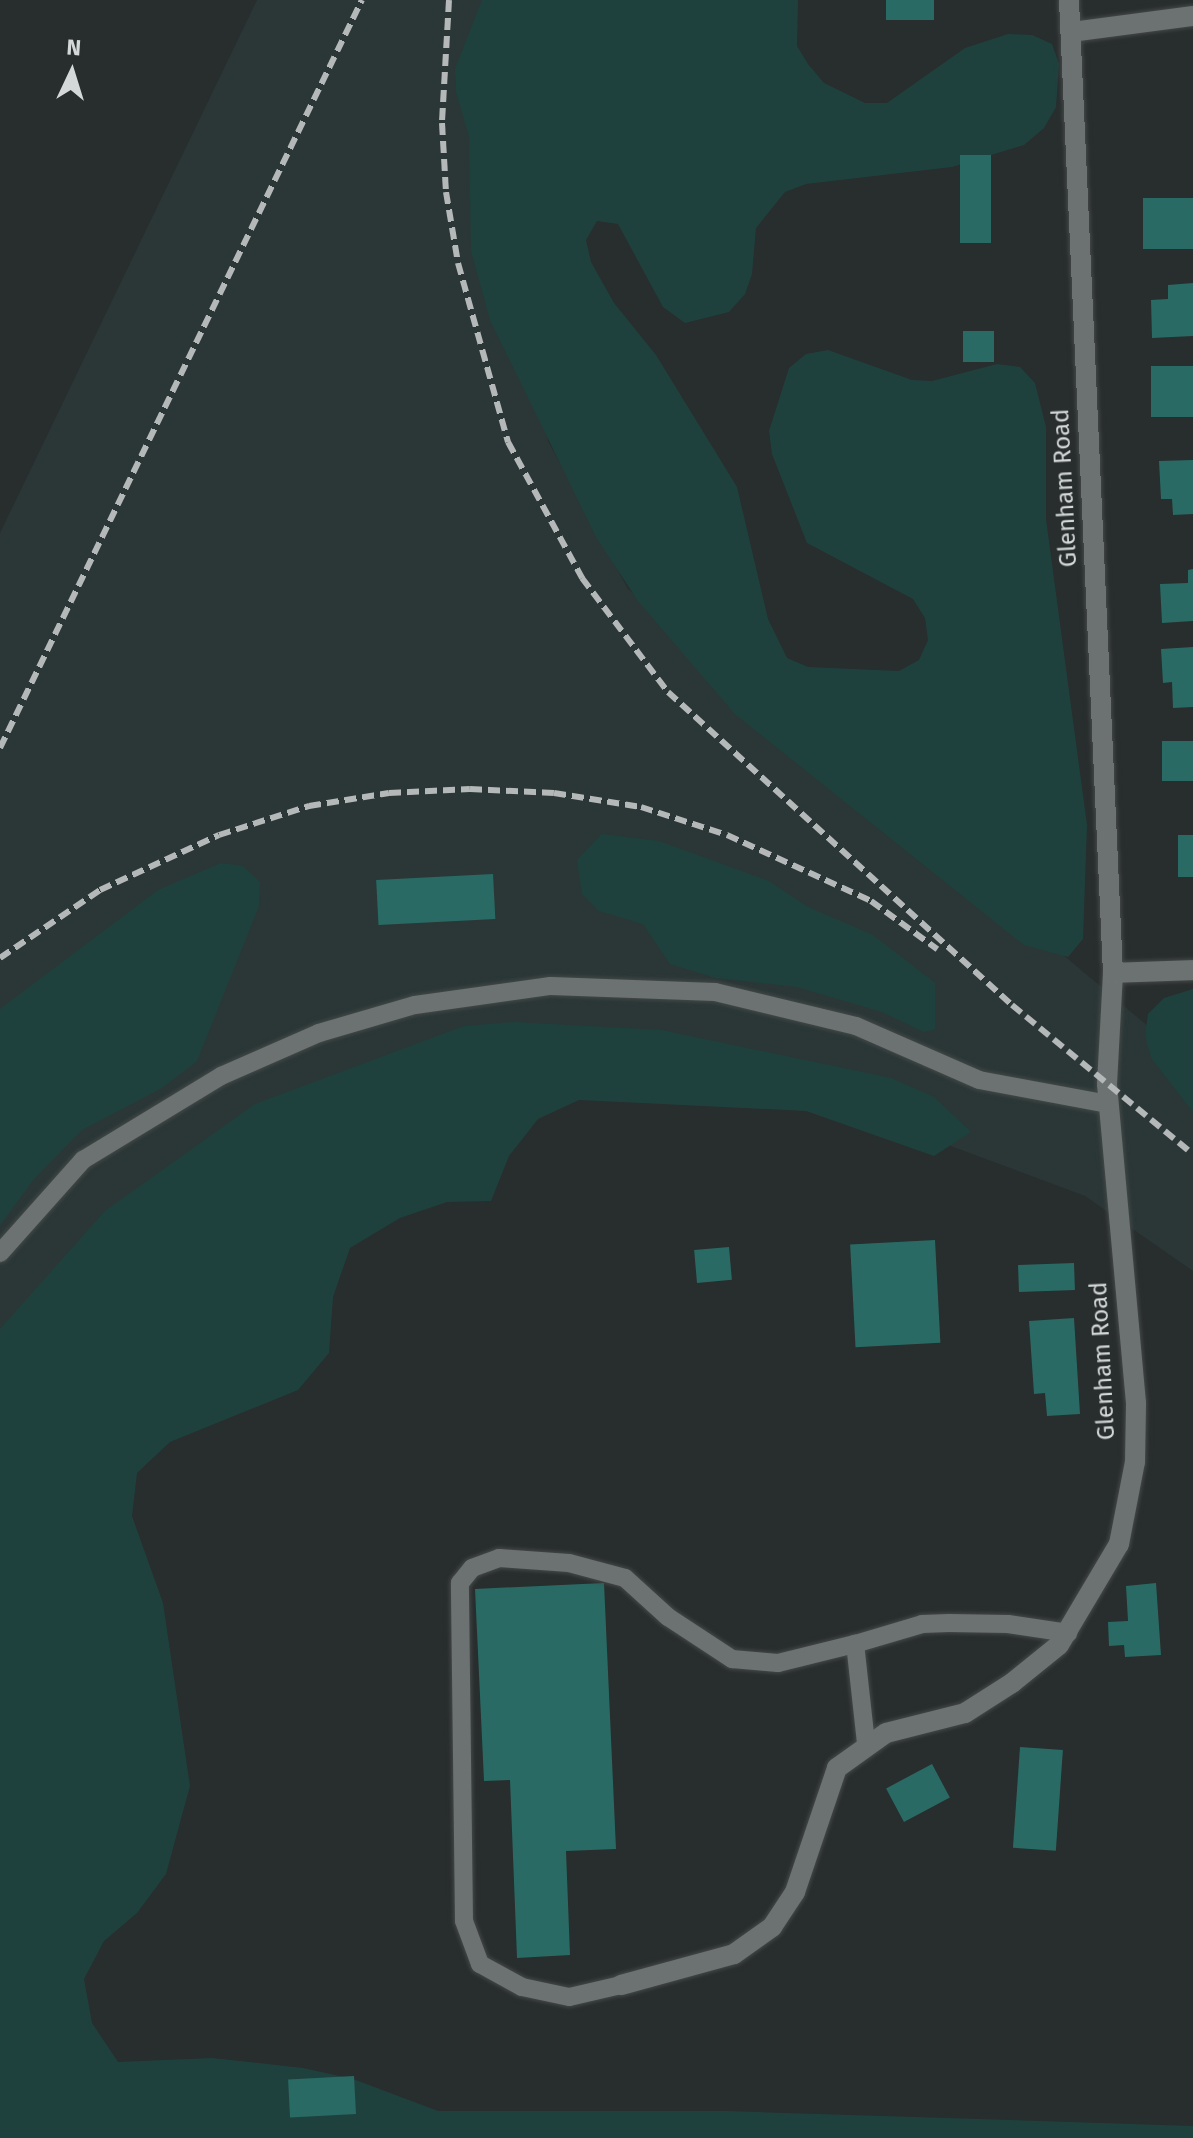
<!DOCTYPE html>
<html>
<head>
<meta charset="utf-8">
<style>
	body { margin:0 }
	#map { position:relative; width:1193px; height:2138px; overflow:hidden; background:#282d2d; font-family:"Fira Sans",sans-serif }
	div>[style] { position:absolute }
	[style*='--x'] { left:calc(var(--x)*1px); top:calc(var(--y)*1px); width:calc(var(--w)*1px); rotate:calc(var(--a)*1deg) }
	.built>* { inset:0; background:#2a3736 }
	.green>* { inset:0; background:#1f413e }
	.building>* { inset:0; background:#2a6a64; transform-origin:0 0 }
	.roads { filter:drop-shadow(0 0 2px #444848) drop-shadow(0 0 2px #444848) }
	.service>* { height:18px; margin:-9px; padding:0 9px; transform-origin:9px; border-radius:9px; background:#6c7272 }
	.minor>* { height:20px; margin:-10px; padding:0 10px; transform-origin:10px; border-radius:10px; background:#6c7272 }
	.rail>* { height:6px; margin-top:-3px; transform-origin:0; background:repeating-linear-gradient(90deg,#b4b8b8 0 12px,transparent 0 18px) }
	span { translate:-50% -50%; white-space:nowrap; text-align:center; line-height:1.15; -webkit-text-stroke:7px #282d2d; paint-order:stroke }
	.street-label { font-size:24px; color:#d5d8d8 }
	.north { position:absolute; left:32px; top:32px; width:80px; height:80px; -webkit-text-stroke:6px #282d2d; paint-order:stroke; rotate:4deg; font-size:22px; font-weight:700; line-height:32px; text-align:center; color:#d5d8d8 }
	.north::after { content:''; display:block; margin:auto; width:28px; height:36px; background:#d5d8d8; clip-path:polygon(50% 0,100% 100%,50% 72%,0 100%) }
</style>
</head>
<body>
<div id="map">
	<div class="built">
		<i style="clip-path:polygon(257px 0,486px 0,548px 441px,628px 589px,1193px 1064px,1193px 1271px,1085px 1196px,792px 1087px,413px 1085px,0 1476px,0 533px)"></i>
	</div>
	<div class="green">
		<i style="clip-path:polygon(482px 0,798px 0,797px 46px,808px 64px,824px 83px,865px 103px,887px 103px,965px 48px,1008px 34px,1032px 35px,1052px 44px,1059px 64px,1056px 107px,1044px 128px,1024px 145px,952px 167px,806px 184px,785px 192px,756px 228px,752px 274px,745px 294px,729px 312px,685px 323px,663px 307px,618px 224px,597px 221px,586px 240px,591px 262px,614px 303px,656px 355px,737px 487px,768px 619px,787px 658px,808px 667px,899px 671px,919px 660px,928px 640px,925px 618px,913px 599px,807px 543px,772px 454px,769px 431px,789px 368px,806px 354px,828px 350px,912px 380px,932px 381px,997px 364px,1020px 367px,1035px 383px,1046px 427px,1046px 519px,1087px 825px,1083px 939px,1068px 957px,1024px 945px,735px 714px,638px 601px,596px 537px,490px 320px,471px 251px,469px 137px,456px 92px,455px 69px)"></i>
		<i style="clip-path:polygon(602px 834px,659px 841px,769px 881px,808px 907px,873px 935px,935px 983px,935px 1029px,924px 1032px,882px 1012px,797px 987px,716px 978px,670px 964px,643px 924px,599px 911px,582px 894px,577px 860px)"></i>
		<i style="clip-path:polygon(221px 863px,243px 866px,260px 882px,259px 906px,197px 1061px,162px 1088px,82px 1130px,34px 1179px,0 1225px,0 1009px,158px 890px)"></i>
		<i style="clip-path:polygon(1193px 989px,1193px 1112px,1151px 1058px,1145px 1035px,1148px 1014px,1164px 998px)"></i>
		<i style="clip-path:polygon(514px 1022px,661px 1030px,891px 1078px,934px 1097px,971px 1132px,934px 1156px,806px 1111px,579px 1100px,538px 1119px,509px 1156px,491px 1201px,447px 1202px,400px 1218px,350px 1248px,333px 1297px,329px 1353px,298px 1390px,170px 1442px,137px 1473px,132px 1516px,163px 1603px,190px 1786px,166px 1874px,137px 1913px,104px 1941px,84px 1979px,92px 2023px,118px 2062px,212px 2058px,303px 2068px,353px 2079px,438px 2111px,727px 2111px,1193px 2126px,1193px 2138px,0 2138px,0 1329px,105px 1211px,255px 1104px,464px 1026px)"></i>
	</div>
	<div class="building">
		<i style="left:886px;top:0;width:48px;height:20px"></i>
		<i style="left:960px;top:155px;width:31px;height:88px"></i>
		<i style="left:1193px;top:198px;width:51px;height:50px;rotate:90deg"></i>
		<i style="clip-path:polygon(1193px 283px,1193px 336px,1152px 338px,1151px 300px,1168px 299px,1168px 285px)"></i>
		<i style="left:963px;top:331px;width:31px;height:31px"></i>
		<i style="left:1193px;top:366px;width:51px;height:42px;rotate:90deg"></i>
		<i style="clip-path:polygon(1193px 460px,1193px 514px,1173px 515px,1172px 499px,1161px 499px,1159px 461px)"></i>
		<i style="clip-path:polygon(1193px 569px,1193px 621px,1162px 623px,1160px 584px,1188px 583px,1188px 570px)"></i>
		<i style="clip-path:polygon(1193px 647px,1193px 707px,1173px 708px,1172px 682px,1163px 683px,1161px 649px)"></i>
		<i style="left:1193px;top:741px;width:40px;height:31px;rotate:90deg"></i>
		<i style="left:1178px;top:835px;width:15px;height:42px"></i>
		<i style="left:493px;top:874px;width:45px;height:117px;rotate:87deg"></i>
		<i style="left:935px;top:1240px;width:103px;height:85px;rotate:87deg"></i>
		<i style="left:729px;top:1247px;width:33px;height:35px;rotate:85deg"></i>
		<i style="left:1074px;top:1263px;width:27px;height:56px;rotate:88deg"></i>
		<i style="clip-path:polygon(1074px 1318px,1080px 1414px,1047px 1416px,1045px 1393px,1034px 1394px,1029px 1321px)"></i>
		<i style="clip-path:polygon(604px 1583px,616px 1849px,566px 1851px,570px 1955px,517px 1958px,510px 1780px,484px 1781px,475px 1589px)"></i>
		<i style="clip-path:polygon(1156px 1583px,1161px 1655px,1125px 1657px,1124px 1645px,1109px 1646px,1108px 1622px,1128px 1621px,1126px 1586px)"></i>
		<i style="left:1020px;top:1747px;width:43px;height:101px;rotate:4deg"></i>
		<i style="left:932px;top:1764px;width:38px;height:52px;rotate:62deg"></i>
		<i style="left:354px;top:2076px;width:38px;height:66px;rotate:87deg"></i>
	</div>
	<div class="roads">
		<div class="service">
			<i style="--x:0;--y:1253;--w:125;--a:-48.3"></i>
			<i style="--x:83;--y:1160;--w:162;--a:-31.3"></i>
			<i style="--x:221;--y:1076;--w:107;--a:-23.7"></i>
			<i style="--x:319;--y:1033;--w:100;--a:-16.3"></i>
			<i style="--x:415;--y:1005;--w:137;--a:-8"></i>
			<i style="--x:551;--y:986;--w:164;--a:2.1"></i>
			<i style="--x:715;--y:992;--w:145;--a:13.6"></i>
			<i style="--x:856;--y:1026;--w:134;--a:23.7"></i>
			<i style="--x:979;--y:1080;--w:132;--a:10.5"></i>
			<i style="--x:866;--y:1743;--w:100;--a:-96.3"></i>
			<i style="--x:855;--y:1644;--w:70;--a:-16.6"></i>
			<i style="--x:922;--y:1624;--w:27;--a:-2"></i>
			<i style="--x:949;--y:1623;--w:59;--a:1"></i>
			<i style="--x:1008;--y:1624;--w:61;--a:8.5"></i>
			<i style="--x:621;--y:1985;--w:53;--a:167"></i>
			<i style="--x:569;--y:1997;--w:48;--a:-168"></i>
			<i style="--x:522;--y:1987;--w:48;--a:-151.3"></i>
			<i style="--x:480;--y:1964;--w:46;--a:-110.4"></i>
			<i style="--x:464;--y:1921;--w:338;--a:-90.7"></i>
			<i style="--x:460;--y:1583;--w:19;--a:-51"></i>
			<i style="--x:472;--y:1568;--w:29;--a:-20"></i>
			<i style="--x:499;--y:1558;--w:70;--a:4.1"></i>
			<i style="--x:569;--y:1563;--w:58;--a:15"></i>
			<i style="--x:625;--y:1578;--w:58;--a:42.2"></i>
			<i style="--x:668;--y:1617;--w:77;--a:33.3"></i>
			<i style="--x:732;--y:1659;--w:46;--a:5"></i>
			<i style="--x:778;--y:1663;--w:79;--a:-13.9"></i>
		</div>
		<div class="minor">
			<i style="--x:1071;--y:32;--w:123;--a:-7.5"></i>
			<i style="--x:1113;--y:973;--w:80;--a:-2.1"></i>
			<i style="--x:621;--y:1985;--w:117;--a:-15.3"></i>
			<i style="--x:734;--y:1954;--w:47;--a:-35.4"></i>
			<i style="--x:772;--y:1927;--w:42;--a:-56.7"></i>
			<i style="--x:795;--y:1892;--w:131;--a:-71.3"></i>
			<i style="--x:837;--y:1768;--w:60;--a:-35.5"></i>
			<i style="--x:886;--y:1733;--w:81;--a:-14.2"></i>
			<i style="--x:965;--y:1713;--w:56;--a:-32.6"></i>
			<i style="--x:1012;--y:1683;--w:60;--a:-39"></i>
			<i style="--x:1059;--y:1645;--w:117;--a:-59.3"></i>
			<i style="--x:1119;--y:1544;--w:84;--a:-79"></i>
			<i style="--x:1135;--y:1462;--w:59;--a:-89"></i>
			<i style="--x:1136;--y:1403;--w:320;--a:-95.2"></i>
			<i style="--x:1107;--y:1084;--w:111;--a:-86.9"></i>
			<i style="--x:1113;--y:973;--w:974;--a:-92.59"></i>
		</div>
	</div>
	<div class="rail">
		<i style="--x:449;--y:0;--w:123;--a:93.3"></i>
		<i style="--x:442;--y:123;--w:69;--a:86.7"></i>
		<i style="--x:446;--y:192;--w:72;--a:80.4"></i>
		<i style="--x:458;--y:263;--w:186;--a:74.4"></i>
		<i style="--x:508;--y:442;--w:155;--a:61.4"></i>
		<i style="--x:582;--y:578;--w:143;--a:53"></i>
		<i style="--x:668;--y:692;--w:465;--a:42.3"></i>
		<i style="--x:1012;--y:1005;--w:234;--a:39.5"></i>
		<i style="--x:0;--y:748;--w:831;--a:-64.18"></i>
		<i style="--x:0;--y:958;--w:121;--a:-34.2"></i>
		<i style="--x:100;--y:890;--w:131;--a:-24.8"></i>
		<i style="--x:219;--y:835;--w:95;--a:-17.9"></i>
		<i style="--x:309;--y:806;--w:81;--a:-9.2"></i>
		<i style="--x:389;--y:793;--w:81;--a:-2.8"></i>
		<i style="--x:470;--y:789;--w:84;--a:2.7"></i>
		<i style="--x:554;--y:793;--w:88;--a:9.1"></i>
		<i style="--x:641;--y:807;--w:90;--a:18"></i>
		<i style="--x:727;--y:835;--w:158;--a:24.6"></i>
		<i style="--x:871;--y:901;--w:82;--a:36"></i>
	</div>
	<div class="street-label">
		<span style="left:1065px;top:488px;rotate:-93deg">Glenham Road</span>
		<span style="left:1103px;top:1361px;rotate:-93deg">Glenham Road</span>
	</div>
	<div class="north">N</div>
</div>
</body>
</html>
